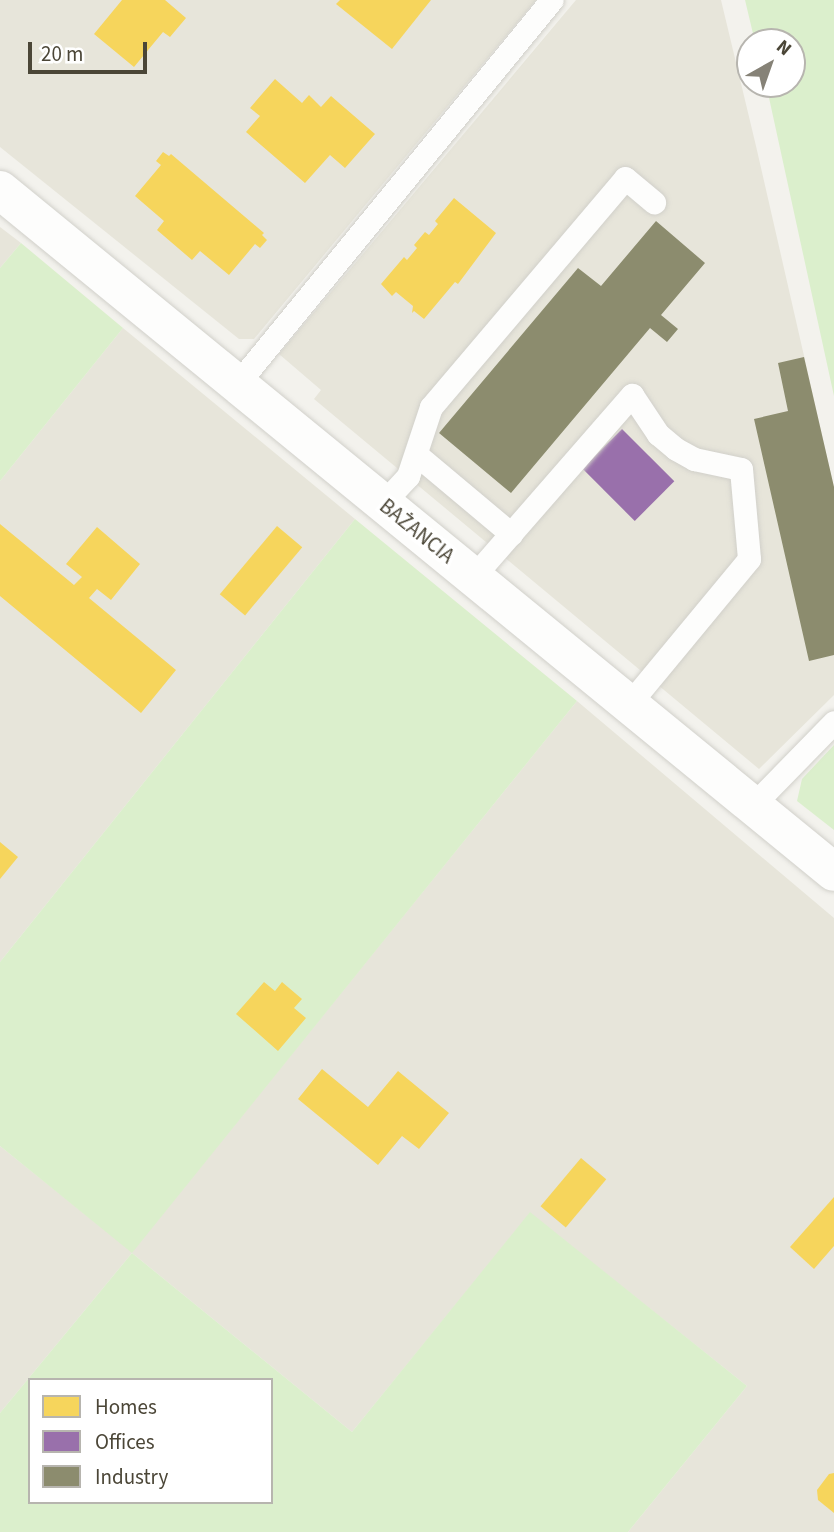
<!DOCTYPE html>
<html>
<head>
<meta charset="utf-8">
<style>
	body { margin:0 }
	#map { position:relative; width:834px; height:1532px; overflow:hidden; background:#f3f2ed; font-family:"Source Sans 3",sans-serif }
	div>[style] { position:absolute }
	[style*='--x'] { left:calc(var(--x)*1px); top:calc(var(--y)*1px); width:calc(var(--w)*1px); rotate:calc(var(--a)*1deg) }
	.residential>* { inset:0; background:#e7e5da }
	.green>* { inset:0; background:#dbefcc }
	.homes>* { inset:0; background:#f6d55c; transform-origin:0 0 }
	.offices>* { inset:0; background:#9970ab; transform-origin:0 0 }
	.industry>* { inset:0; background:#8c8c6e }
	.roads { filter:drop-shadow(0 0 2px #d1d0ca) drop-shadow(0 0 2px #d1d0ca) }
	.service>* { height:23px; margin:-11.5px; padding:0 11.5px; transform-origin:11.5px; border-radius:11.5px; background:#fdfdfc }
	.minor>* { height:38px; margin:-19px; padding:0 19px; transform-origin:19px; border-radius:19px; background:#fdfdfc }
	span { translate:-50% -50%; white-space:nowrap; text-align:center; line-height:1.15; -webkit-text-stroke:7px #fff; paint-order:stroke }
	.street-label { font-size:21px; color:#4b4637 }
	.legend { position:absolute; left:28px; top:1378px; width:245px; height:126px; box-sizing:border-box; background:#fff; border:2px solid #b7b5af; margin:0; padding:9px 12px; list-style:none; font-size:21px; color:#4b4637 }
	.legend li { display:flex; align-items:center; gap:14px; height:35px }
	.legend b { width:35px; border:2px solid #b7b5af }
	.north { position:absolute; left:736px; top:28px; width:70px; height:70px; box-sizing:border-box; background:#fff; border:2px solid #b7b5af; border-radius:50%; rotate:40deg; font-size:19px; font-weight:700; line-height:28px; text-align:center; color:#4b4637 }
	.north::after { content:''; display:block; margin:auto; width:24px; height:32px; background:#868277; clip-path:polygon(50% 0,100% 100%,50% 72%,0 100%) }
	.scale { position:absolute; left:28px; top:42px; width:119px; height:32px; box-sizing:border-box; border:4px solid #4b4637; border-top:0; padding-left:9px; font-size:21px; line-height:24px; white-space:nowrap; color:#4b4637; -webkit-text-stroke:5px #fff; paint-order:stroke }
</style>
</head>
<body>
<div id="map">
	<div class="residential">
		<i style="clip-path:polygon(0 0,536px 0,254px 339px,239px 339px,0 147px)"></i>
		<i style="clip-path:polygon(576px 0,721px 0,756px 146px,834px 487px,834px 695px,759px 769px,314px 399px,321px 390px,279px 354px)"></i>
		<i style="clip-path:polygon(0 227px,21px 243px,0 268px)"></i>
		<i style="clip-path:polygon(123px 328px,355px 519px,0 962px,0 481px)"></i>
		<i style="clip-path:polygon(577px 701px,834px 918px,834px 1532px,628px 1532px,747px 1386px,530px 1213px,352px 1432px,132px 1253px,0 1413px,0 1146px,132px 1252px)"></i>
	</div>
	<div class="green">
		<i style="clip-path:polygon(745px 0,834px 0,834px 396px,766px 84px,792px 84px,792px 42px,755px 42px)"></i>
		<i style="clip-path:polygon(21px 243px,123px 328px,0 481px,0 268px)"></i>
		<i style="clip-path:polygon(evenodd,355px 519px,577px 701px,132px 1253px,352px 1432px,530px 1212px,747px 1386px,628px 1532px,0 1532px,0 1413px,132px 1253px,0 1146px,0 962px,355px 519px,30px 1380px,271px 1380px,271px 1502px,30px 1502px,30px 1380px)"></i>
		<i style="clip-path:polygon(834px 745px,834px 830px,797px 801px,802px 779px)"></i>
	</div>
	<div class="homes">
		<i style="clip-path:polygon(122px 0,165px 0,186px 18px,170px 37px,163px 32px,134px 67px,94px 34px)"></i>
		<i style="clip-path:polygon(340px 0,431px 0,392px 49px,336px 4px)"></i>
		<i style="clip-path:polygon(275px 79px,302px 103px,309px 95px,321px 107px,331px 96px,375px 134px,345px 168px,330px 155px,305px 183px,246px 132px,260px 116px,250px 108px)"></i>
		<i style="clip-path:polygon(163px 152px,169px 156px,171px 154px,264px 233px,262px 235px,267px 240px,260px 248px,255px 244px,229px 275px,200px 251px,192px 260px,157px 230px,164px 221px,135px 196px,161px 165px,156px 161px)"></i>
		<i style="clip-path:polygon(454px 198px,496px 233px,458px 284px,455px 282px,424px 319px,414px 311px,412px 313px,413px 306px,396px 292px,392px 296px,381px 284px,404px 257px,407px 260px,417px 248px,414px 245px,425px 232px,429px 235px,438px 224px,435px 221px)"></i>
		<i style="clip-path:polygon(0 524px,74px 585px,82px 577px,66px 564px,97px 527px,140px 564px,111px 600px,97px 589px,89px 598px,176px 670px,141px 713px,0 596px)"></i>
		<i style="left:277px;top:526px;width:33px;height:89px;rotate:40deg"></i>
		<i style="clip-path:polygon(0 842px,18px 857px,0 879px)"></i>
		<i style="clip-path:polygon(264px 982px,275px 991px,282px 982px,302px 999px,294px 1008px,306px 1018px,278px 1051px,236px 1014px)"></i>
		<i style="clip-path:polygon(322px 1069px,368px 1107px,398px 1071px,449px 1113px,419px 1149px,402px 1136px,378px 1165px,298px 1099px)"></i>
		<i style="left:581px;top:1158px;width:33px;height:63px;rotate:40deg"></i>
		<i style="clip-path:polygon(834px 1197px,834px 1246px,814px 1269px,790px 1247px)"></i>
		<i style="clip-path:polygon(834px 1473px,834px 1513px,818px 1500px,817px 1490px,829px 1474px)"></i>
	</div>
	<div class="offices">
		<i style="left:622px;top:429px;width:74px;height:56px;rotate:45deg"></i>
	</div>
	<div class="industry">
		<i style="clip-path:polygon(656px 221px,705px 263px,661px 315px,678px 329px,667px 342px,650px 328px,511px 493px,439px 433px,578px 268px,601px 286px)"></i>
		<i style="clip-path:polygon(804px 357px,834px 487px,834px 655px,809px 661px,754px 419px,788px 411px,778px 363px)"></i>
	</div>
	<div class="roads">
		<div class="service">
			<i style="--x:238;--y:383;--w:495;--a:-50.7"></i>
			<i style="--x:417;--y:455;--w:123;--a:40"></i>
			<i style="--x:383;--y:503;--w:37;--a:-47"></i>
			<i style="--x:408;--y:476;--w:73;--a:-71.6"></i>
			<i style="--x:431;--y:407;--w:300;--a:-49.7"></i>
			<i style="--x:625;--y:178;--w:38;--a:40"></i>
			<i style="--x:473;--y:577;--w:242;--a:-48.9"></i>
			<i style="--x:632;--y:395;--w:47;--a:56.3"></i>
			<i style="--x:658;--y:434;--w:23;--a:40"></i>
			<i style="--x:676;--y:449;--w:21;--a:29"></i>
			<i style="--x:694;--y:459;--w:48;--a:12"></i>
			<i style="--x:741;--y:469;--w:90;--a:84.9"></i>
			<i style="--x:749;--y:559;--w:188;--a:129.6"></i>
			<i style="--x:752;--y:806;--w:117;--a:-45.7"></i>
		</div>
		<div class="minor">
			<i style="--x:0;--y:190;--w:1077;--a:39.27"></i>
		</div>
	</div>
	<div class="street-label">
		<span style="left:417px;top:531px;rotate:39deg">BAŻANCIA</span>
	</div>
	<ul class="legend">
	<li><b style="height:19px;background:#f6d55c"></b>Homes</li>
	<li><b style="height:19px;background:#9970ab"></b>Offices</li>
	<li><b style="height:19px;background:#8c8c6e"></b>Industry</li>
	</ul>
	<div class="north">N</div>
	<div class="scale">20 m</div>
</div>
</body>
</html>
